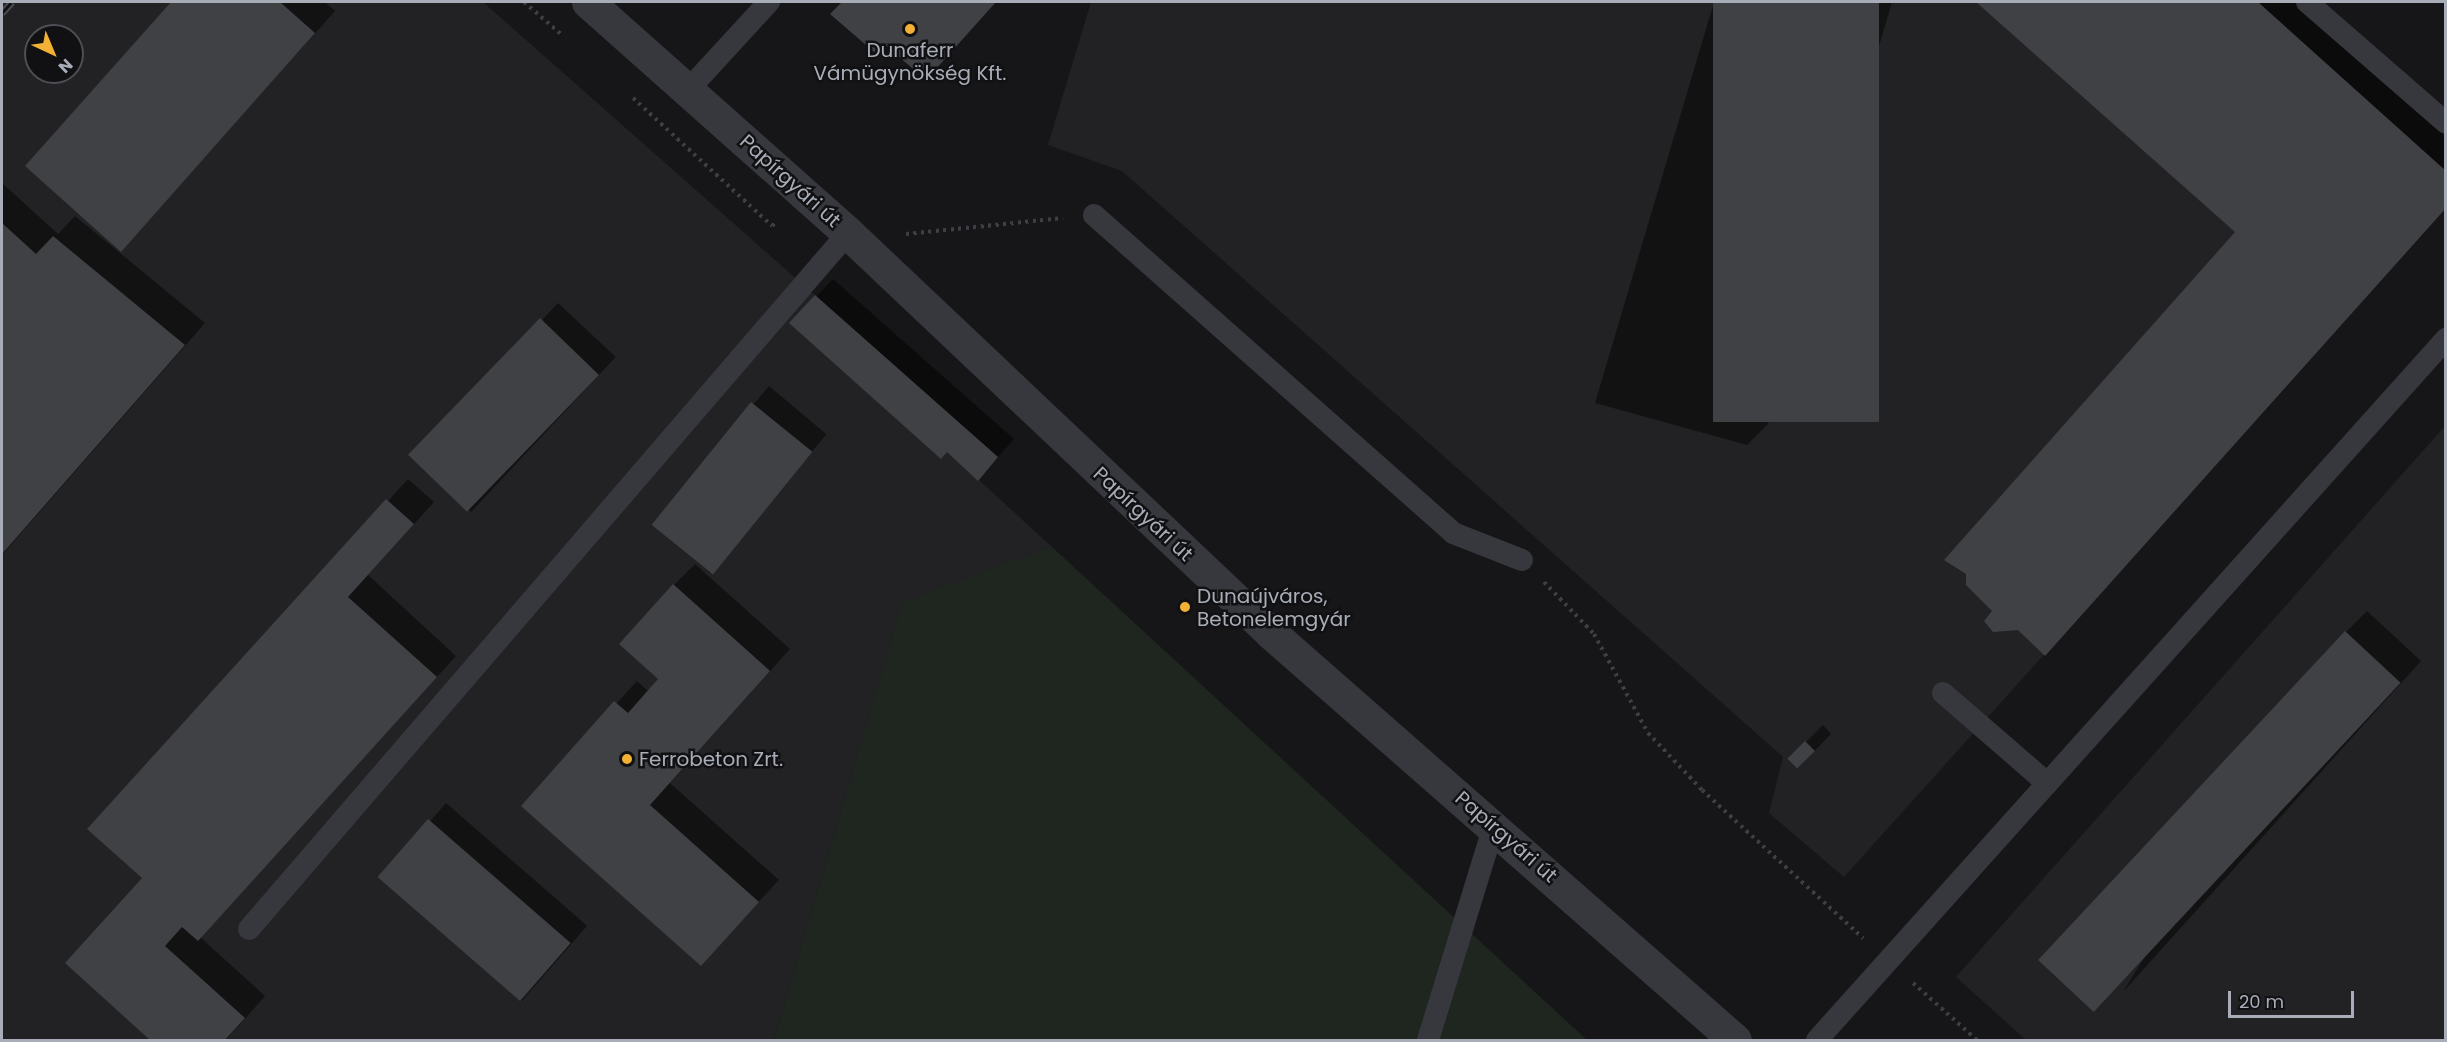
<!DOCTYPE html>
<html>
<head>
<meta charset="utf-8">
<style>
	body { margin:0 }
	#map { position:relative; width:2447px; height:1042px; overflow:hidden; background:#161618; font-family:Poppins,sans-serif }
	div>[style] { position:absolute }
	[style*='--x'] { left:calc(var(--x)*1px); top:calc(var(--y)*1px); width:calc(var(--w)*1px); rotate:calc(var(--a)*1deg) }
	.built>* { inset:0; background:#222225 }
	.green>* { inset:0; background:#1e261f }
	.shadow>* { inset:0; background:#0007; transform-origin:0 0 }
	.building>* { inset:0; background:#404145; transform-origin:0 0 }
	.path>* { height:4px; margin-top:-2px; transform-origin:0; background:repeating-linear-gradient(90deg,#3d3f44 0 3px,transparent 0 7.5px) }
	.service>* { height:22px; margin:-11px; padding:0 11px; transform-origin:11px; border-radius:11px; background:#37383d }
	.tertiary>* { height:33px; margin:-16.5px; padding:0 16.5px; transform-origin:16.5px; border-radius:16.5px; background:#37383d }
	.rail>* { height:7px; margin-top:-3.5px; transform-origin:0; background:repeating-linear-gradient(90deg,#111113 0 14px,#4a4c52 0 28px); box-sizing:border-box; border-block:2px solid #4a4c52 }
	.dots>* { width:16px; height:16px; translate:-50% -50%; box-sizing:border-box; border:3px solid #111113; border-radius:50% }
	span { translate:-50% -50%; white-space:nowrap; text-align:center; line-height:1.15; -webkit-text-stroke:5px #111113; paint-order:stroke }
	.poi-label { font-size:20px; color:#a8adb8 }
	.left { translate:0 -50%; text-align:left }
	.street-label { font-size:20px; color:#a8adb8 }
	.frame { position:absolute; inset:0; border:3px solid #a8adb8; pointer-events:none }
	.north { position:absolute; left:24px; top:24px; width:60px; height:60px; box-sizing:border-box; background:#111113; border:2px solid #4d4f55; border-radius:50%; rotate:136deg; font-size:16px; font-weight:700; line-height:24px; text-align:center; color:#a8adb8 }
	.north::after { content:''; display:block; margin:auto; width:21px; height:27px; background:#f2b134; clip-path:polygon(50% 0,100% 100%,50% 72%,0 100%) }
	.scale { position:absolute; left:2228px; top:991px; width:126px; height:27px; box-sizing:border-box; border:3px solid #a8adb8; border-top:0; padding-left:8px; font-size:18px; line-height:21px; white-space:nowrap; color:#a8adb8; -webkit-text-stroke:4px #111113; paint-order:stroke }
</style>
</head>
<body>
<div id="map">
	<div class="built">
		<i style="clip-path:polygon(evenodd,2px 2px,483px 2px,998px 457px,979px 480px,1051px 546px,902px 604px,774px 1040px,2px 1040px,2px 2px,36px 36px,72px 36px,72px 72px,36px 72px,36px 36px)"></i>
		<i style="clip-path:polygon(1091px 2px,2256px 2px,2445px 171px,2446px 208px,1844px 877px,1769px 813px,1783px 757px,1122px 171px,1048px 145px)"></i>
		<i style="clip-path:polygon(2445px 426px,2445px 1040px,2026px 1040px,1956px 977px)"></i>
	</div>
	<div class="green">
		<i style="clip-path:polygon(1051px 546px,1587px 1040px,774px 1040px,902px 603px)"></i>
	</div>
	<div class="shadow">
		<i style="clip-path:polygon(173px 2px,325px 2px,335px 11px,121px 250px,27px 166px)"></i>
		<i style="clip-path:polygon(844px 2px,996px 2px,926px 78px,883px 41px,832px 14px)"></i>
		<i style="clip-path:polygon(1714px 2px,1892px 2px,1768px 424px,1747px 445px,1595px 403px)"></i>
		<i style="clip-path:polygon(1978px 2px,2302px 2px,2446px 131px,2446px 208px,2237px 231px)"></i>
		<i style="clip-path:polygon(2px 183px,58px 234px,75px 216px,205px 323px,2px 555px)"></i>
		<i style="clip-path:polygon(833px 279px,1014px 439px,979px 478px,791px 323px)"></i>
		<i style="left:558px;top:303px;width:79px;height:212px;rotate:43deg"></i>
		<i style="left:769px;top:386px;width:75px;height:181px;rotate:40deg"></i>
		<i style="clip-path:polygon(408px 479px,434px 502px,368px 575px,456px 656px,200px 937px,265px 996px,226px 1040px,152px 1040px,67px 963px,144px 878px,89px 829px)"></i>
		<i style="clip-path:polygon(695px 564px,790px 649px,670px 783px,779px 880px,701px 964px,523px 806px,637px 681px,649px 692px,660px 679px,674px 585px)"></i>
		<i style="clip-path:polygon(2367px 611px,2421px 661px,2123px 992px,2346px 632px)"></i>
		<i style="clip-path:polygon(1823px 725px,1831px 734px,1799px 767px,1806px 742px)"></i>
		<i style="left:446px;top:803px;width:187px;height:100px;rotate:41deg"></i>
	</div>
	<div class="building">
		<i style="clip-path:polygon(171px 2px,280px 2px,315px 33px,121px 252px,25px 166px)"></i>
		<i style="clip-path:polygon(842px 2px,996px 2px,926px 80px,883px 43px,874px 52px,830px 14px)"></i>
		<i style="left:1713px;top:2px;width:166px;height:420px"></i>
		<i style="clip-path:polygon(1976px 2px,2258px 2px,2446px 171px,2446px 208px,2045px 656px,2018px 630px,1993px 632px,1984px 621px,1992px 611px,1966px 585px,1966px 574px,1944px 560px,2235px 232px)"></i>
		<i style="clip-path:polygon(2px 223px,36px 254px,53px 236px,185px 345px,2px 554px)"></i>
		<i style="clip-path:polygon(815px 295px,998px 457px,978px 481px,947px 452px,941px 459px,789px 323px)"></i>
		<i style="left:540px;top:318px;width:82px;height:190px;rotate:44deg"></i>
		<i style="left:751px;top:402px;width:79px;height:158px;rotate:39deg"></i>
		<i style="clip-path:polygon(386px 499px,414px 524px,348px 597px,437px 677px,198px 941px,182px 927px,165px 946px,245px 1018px,225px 1040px,150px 1040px,65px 963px,142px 878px,87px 829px)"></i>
		<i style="clip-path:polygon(673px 584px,770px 671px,650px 805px,759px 902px,701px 966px,521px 806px,614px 701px,628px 713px,658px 679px,619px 644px)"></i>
		<i style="left:2345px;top:631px;width:76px;height:450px;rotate:43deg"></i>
		<i style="left:1805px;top:741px;width:14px;height:25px;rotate:45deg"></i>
		<i style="left:428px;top:819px;width:189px;height:77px;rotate:41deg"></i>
	</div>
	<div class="path">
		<i style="--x:524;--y:2;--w:50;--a:41"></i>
		<i style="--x:633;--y:98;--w:189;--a:42.6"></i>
		<i style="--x:772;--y:226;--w:7;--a:-45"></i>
		<i style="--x:906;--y:234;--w:158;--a:-5.8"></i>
		<i style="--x:1544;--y:582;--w:72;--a:46.1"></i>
		<i style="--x:1594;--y:634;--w:113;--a:61.4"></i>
		<i style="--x:1648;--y:733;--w:79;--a:46.5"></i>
		<i style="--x:1702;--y:790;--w:219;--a:42.6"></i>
		<i style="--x:1913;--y:983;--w:86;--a:41.7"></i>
	</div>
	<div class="service">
		<i style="--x:2307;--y:2;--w:184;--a:41"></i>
		<i style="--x:688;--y:90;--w:120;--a:-47.4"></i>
		<i style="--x:1094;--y:215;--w:480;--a:41.5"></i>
		<i style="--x:1453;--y:533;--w:74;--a:21.4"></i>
		<i style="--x:1943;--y:693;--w:138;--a:40.9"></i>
		<i style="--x:249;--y:929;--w:918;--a:-49.28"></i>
		<i style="--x:1428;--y:1040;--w:224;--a:-72.9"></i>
		<i style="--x:1817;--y:1040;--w:942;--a:-48.1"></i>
	</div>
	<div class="tertiary">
		<i style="--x:588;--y:2;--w:348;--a:41.6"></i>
		<i style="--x:848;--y:233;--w:582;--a:43.4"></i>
		<i style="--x:1271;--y:633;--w:617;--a:41.26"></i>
	</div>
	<div class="rail">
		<i style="--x:2;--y:13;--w:15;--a:-48"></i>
	</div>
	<div class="dots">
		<i style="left:910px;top:29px;background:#f2b134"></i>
		<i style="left:1185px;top:607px;background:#f2b134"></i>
		<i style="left:627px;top:759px;background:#f2b134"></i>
	</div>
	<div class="poi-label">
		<span style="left:910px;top:62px">Dunaferr<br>Vámügynökség Kft.</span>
		<span class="left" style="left:1197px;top:608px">Dunaújváros,<br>Betonelemgyár</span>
		<span class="left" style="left:639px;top:759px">Ferrobeton Zrt.</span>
	</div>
	<div class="street-label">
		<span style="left:790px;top:181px;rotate:42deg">Papírgyári út</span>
		<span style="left:1143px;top:514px;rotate:43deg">Papírgyári út</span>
		<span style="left:1506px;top:837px;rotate:41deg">Papírgyári út</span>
	</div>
	<div class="frame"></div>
	<div class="north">N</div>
	<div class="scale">20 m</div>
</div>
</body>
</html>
